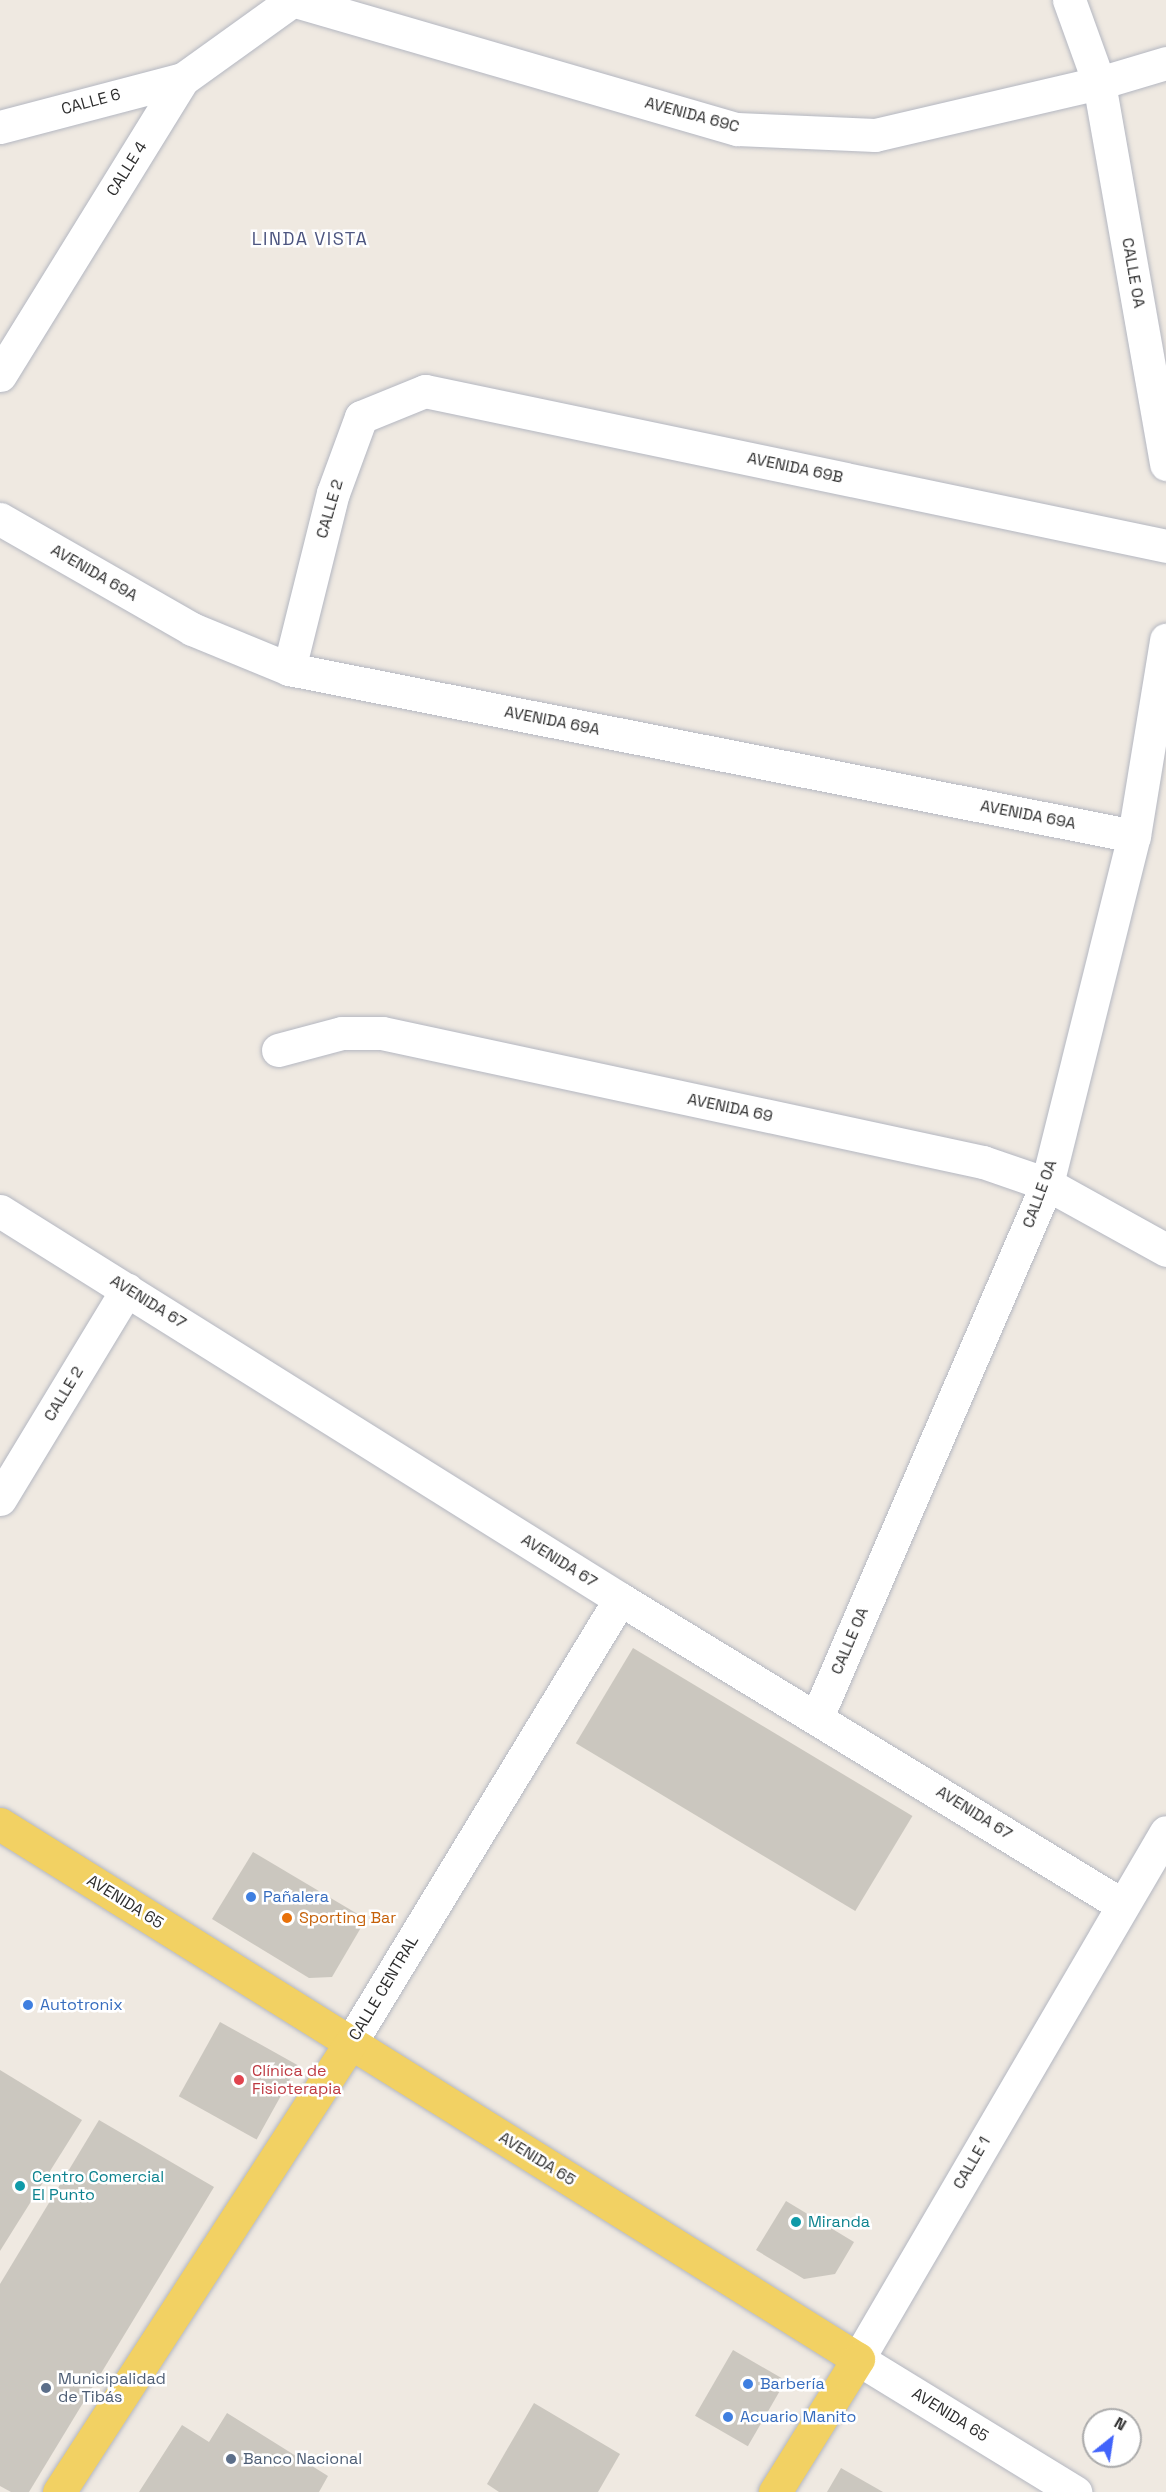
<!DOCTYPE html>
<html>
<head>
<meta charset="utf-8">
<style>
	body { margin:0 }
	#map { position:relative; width:1166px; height:2492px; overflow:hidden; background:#efe9e1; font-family:"Space Grotesk",sans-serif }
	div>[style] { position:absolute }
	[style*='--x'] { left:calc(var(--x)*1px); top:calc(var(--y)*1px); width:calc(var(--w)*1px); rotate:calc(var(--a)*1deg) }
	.building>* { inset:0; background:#cbc7bf; transform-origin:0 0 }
	.roads { filter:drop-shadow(0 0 2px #b4b7c1) drop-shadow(0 0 2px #b4b7c1) }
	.street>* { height:33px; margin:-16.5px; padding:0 16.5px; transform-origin:16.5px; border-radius:16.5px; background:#fff }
	.secondary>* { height:33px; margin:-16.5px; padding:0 16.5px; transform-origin:16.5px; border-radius:16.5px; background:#fff }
	.primary>* { height:33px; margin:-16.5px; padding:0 16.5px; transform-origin:16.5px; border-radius:16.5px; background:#f2d163 }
	.dots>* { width:16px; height:16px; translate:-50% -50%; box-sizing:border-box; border:3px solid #fff; border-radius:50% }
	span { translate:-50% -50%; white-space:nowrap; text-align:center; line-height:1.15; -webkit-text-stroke:5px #fff; paint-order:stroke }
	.street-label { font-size:16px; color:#2e2e2e }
	.shop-label { font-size:16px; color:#366cbe }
	.left { translate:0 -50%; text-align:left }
	.food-label { font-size:16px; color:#c56008 }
	.health-label { font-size:16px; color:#be3a42 }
	.culture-label { font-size:16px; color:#0d838f }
	.service-label { font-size:16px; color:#4e5e75 }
	.neighbourhood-label { font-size:18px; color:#4d5680; letter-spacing:1.5px }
	.north { position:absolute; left:1082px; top:2408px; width:60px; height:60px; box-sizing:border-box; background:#fff; border:2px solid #ababab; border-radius:50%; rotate:30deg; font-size:16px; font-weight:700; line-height:24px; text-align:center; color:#2e2e2e }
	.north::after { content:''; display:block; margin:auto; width:21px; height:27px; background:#4264fb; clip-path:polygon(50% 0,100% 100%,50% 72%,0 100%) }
</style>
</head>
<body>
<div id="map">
	<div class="building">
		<i style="left:633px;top:1648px;width:326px;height:111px;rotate:31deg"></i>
		<i style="clip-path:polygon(253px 1852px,366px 1919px,332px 1977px,309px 1978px,212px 1919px)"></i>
		<i style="left:220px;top:2022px;width:89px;height:85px;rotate:29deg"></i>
		<i style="clip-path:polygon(0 2070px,82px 2120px,0 2251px)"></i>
		<i style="clip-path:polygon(99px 2120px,214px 2187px,29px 2492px,11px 2492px,0 2486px,0 2284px)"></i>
		<i style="clip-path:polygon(786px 2201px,854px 2242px,835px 2274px,804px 2279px,756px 2250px)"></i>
		<i style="left:733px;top:2350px;width:61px;height:76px;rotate:30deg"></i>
		<i style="clip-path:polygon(534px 2403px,620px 2454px,598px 2492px,499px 2492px,487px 2484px)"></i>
		<i style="clip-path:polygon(227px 2413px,328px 2476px,319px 2492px,139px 2492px,182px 2425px,209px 2442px)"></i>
		<i style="clip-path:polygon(841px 2468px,883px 2492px,827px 2492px)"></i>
	</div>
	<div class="roads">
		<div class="street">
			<i style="--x:292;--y:0;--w:463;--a:16.2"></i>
			<i style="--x:737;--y:129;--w:138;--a:2.5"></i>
			<i style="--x:875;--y:135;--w:230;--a:-13.1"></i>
			<i style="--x:1099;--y:83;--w:70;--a:-16.6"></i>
			<i style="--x:1069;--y:0;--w:88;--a:70.1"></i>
			<i style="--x:1099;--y:83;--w:387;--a:80"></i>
			<i style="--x:0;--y:127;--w:189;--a:-14.7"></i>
			<i style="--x:0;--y:375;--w:348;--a:-58.3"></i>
			<i style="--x:183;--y:79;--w:135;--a:-35.7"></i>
			<i style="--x:0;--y:519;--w:221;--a:29.8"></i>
			<i style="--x:192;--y:629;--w:105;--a:22.4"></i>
			<i style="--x:289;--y:669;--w:861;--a:11.18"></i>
			<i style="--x:289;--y:669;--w:181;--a:-76"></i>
			<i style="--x:333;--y:493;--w:81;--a:-69.8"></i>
			<i style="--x:361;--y:417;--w:69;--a:-22.1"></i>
			<i style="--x:425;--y:391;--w:757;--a:11.81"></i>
			<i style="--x:278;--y:1050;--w:66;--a:-14.9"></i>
			<i style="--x:342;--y:1033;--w:40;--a:0"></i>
			<i style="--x:382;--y:1033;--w:615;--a:12.11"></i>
			<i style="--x:983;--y:1162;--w:68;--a:19"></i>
			<i style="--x:1047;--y:1184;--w:136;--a:29"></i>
			<i style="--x:0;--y:1211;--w:731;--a:32.04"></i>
			<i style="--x:620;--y:1599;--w:588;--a:31.36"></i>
			<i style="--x:0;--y:1499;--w:245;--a:-58.8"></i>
			<i style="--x:817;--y:1717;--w:581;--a:-66.66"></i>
			<i style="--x:1047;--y:1184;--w:359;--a:-76"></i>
			<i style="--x:1134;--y:836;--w:199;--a:-80.7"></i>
			<i style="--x:351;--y:2042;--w:518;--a:-58.73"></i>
			<i style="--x:858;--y:2359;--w:610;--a:-59.7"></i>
		</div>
		<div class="secondary">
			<i style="--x:858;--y:2359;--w:255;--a:31.5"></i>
		</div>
		<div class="primary">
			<i style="--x:0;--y:1824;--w:1011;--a:31.95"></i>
			<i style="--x:858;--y:2359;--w:157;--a:122"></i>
			<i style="--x:59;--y:2492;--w:536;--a:-57.02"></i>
		</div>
	</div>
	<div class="dots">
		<i style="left:251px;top:1897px;background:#3f7fe0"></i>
		<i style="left:287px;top:1918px;background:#e8710a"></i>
		<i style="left:28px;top:2005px;background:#3f7fe0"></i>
		<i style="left:239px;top:2080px;background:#e0444e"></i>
		<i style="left:20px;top:2186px;background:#0f9aa8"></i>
		<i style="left:796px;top:2222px;background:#0f9aa8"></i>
		<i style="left:748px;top:2384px;background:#3f7fe0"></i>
		<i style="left:46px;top:2388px;background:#5c6f8a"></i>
		<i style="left:728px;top:2417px;background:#3f7fe0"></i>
		<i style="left:231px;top:2459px;background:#5c6f8a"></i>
	</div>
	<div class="street-label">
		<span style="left:91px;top:102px;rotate:-15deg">CALLE 6</span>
		<span style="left:692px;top:115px;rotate:15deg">AVENIDA 69C</span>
		<span style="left:127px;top:169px;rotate:-58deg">CALLE 4</span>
		<span style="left:1133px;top:273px;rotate:80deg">CALLE 0A</span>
		<span style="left:795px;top:468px;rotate:12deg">AVENIDA 69B</span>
		<span style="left:330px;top:509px;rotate:-74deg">CALLE 2</span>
		<span style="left:94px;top:573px;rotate:30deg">AVENIDA 69A</span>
		<span style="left:552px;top:721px;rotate:11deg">AVENIDA 69A</span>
		<span style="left:1028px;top:815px;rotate:11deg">AVENIDA 69A</span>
		<span style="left:730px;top:1108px;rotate:12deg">AVENIDA 69</span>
		<span style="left:1040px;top:1194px;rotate:-70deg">CALLE 0A</span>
		<span style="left:148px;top:1302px;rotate:32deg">AVENIDA 67</span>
		<span style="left:64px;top:1394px;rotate:-59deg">CALLE 2</span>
		<span style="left:559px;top:1561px;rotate:32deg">AVENIDA 67</span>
		<span style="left:850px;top:1641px;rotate:-67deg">CALLE 0A</span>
		<span style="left:974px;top:1813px;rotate:32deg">AVENIDA 67</span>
		<span style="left:125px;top:1902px;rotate:32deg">AVENIDA 65</span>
		<span style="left:384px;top:1988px;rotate:-59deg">CALLE CENTRAL</span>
		<span style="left:537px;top:2159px;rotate:32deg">AVENIDA 65</span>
		<span style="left:972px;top:2163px;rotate:-60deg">CALLE 1</span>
		<span style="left:950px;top:2415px;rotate:32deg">AVENIDA 65</span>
	</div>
	<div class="shop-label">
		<span class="left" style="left:263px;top:1897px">Pañalera</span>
		<span class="left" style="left:40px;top:2005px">Autotronix</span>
		<span class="left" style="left:760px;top:2384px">Barbería</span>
		<span class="left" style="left:740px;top:2417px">Acuario Manito</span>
	</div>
	<div class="food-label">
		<span class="left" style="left:299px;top:1918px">Sporting Bar</span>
	</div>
	<div class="health-label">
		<span class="left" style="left:252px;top:2080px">Clínica de<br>Fisioterapia</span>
	</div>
	<div class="culture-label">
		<span class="left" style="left:32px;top:2186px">Centro Comercial<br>El Punto</span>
		<span class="left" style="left:808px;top:2222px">Miranda</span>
	</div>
	<div class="service-label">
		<span class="left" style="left:58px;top:2388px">Municipalidad<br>de Tibás</span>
		<span class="left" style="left:243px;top:2459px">Banco Nacional</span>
	</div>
	<div class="neighbourhood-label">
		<span style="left:310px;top:239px">LINDA VISTA</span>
	</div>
	<div class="north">N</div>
</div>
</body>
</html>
